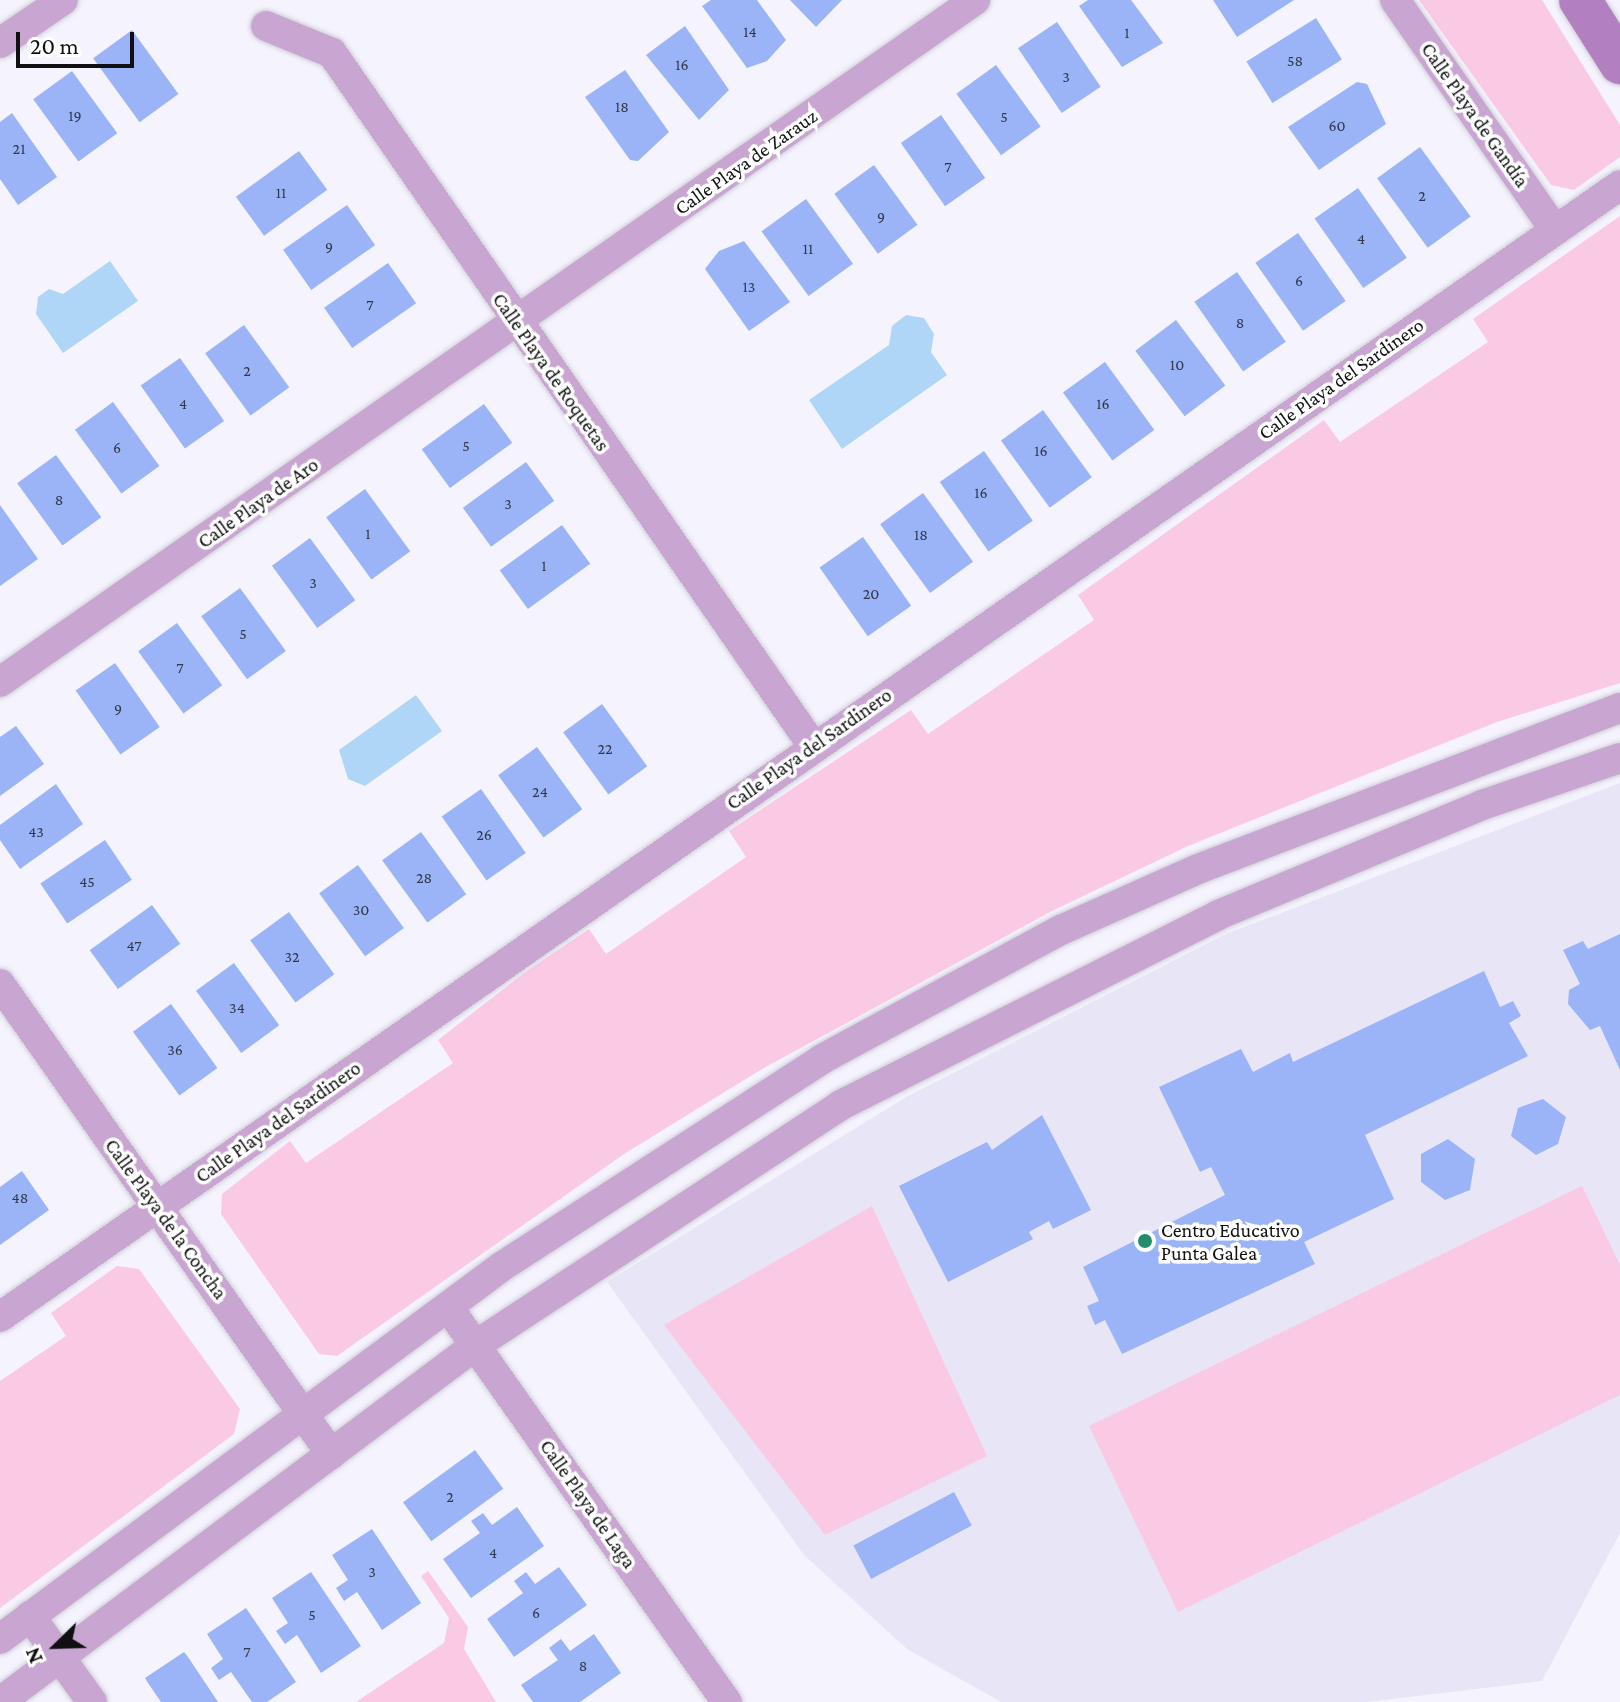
<!DOCTYPE html>
<html>
<head>
<meta charset="utf-8">
<style>
	body { margin:0 }
	#map { position:relative; width:1620px; height:1702px; overflow:hidden; background:#f5f3fd; font-family:"Crimson Pro",serif }
	div>[style] { position:absolute }
	[style*='--x'] { left:calc(var(--x)*1px); top:calc(var(--y)*1px); width:calc(var(--w)*1px); rotate:calc(var(--a)*1deg) }
	.built>* { inset:0; background:#e8e5f6 }
	.green>* { inset:0; background:#fac9e4 }
	.water>* { inset:0; background:#afd6f6 }
	.building>* { inset:0; background:#9ab4f7; transform-origin:0 0 }
	.roads { filter:drop-shadow(0 0 2px #d0cfd7) drop-shadow(0 0 2px #d0cfd7) }
	.street>* { height:30px; margin:-15px; padding:0 15px; transform-origin:15px; border-radius:15px; background:#c9a6d2 }
	.secondary>* { height:42px; margin:-21px; padding:0 21px; transform-origin:21px; border-radius:21px; background:#b27fc0 }
	.dots>* { width:22px; height:22px; translate:-50% -50%; box-sizing:border-box; border:4px solid #fff; border-radius:50% }
	span { translate:-50% -50%; white-space:nowrap; text-align:center; line-height:1.15; -webkit-text-stroke:7px #fff; paint-order:stroke }
	.number-label { font-size:16px; color:#32384b }
	.number-label span { -webkit-text-stroke-width:0 }
	.street-label { font-size:20px; color:#100f12 }
	.poi-label { font-size:20px; color:#100f12 }
	.left { translate:0 -50%; text-align:left }
	.north { position:absolute; left:16px; top:1606px; width:80px; height:80px; -webkit-text-stroke:6px #fff; paint-order:stroke; rotate:247deg; font-size:22px; font-weight:700; line-height:32px; text-align:center; color:#100f12 }
	.north::after { content:''; display:block; margin:auto; width:28px; height:36px; background:#100f12; clip-path:polygon(50% 0,100% 100%,50% 72%,0 100%) }
	.scale { position:absolute; left:16px; top:32px; width:118px; height:36px; box-sizing:border-box; border:4px solid #100f12; border-top:0; padding-left:10px; font-size:24px; line-height:28px; white-space:nowrap; color:#100f12; -webkit-text-stroke:6px #fff; paint-order:stroke }
</style>
</head>
<body>
<div id="map">
	<div class="built">
		<i style="clip-path:polygon(1620px 783px,1620px 1533px,1542px 1681px,1367px 1702px,1001px 1702px,907px 1649px,804px 1555px,607px 1282px,906px 1097px,1226px 934px)"></i>
	</div>
	<div class="green">
		<i style="clip-path:polygon(1419px 0,1542px 0,1620px 125px,1620px 157px,1574px 190px,1551px 185px)"></i>
		<i style="clip-path:polygon(1620px 216px,1620px 683px,1497px 722px,1188px 846px,1052px 911px,762px 1069px,624px 1154px,337px 1356px,319px 1354px,221px 1214px,222px 1194px,290px 1141px,306px 1163px,453px 1063px,438px 1040px,524px 973px,589px 929px,606px 954px,746px 857px,729px 831px,911px 710px,928px 734px,1094px 620px,1078px 595px,1324px 420px,1340px 442px,1488px 342px,1473px 319px)"></i>
		<i style="clip-path:polygon(1582px 1186px,1620px 1265px,1620px 1395px,1178px 1612px,1089px 1426px)"></i>
		<i style="clip-path:polygon(872px 1206px,987px 1456px,825px 1535px,664px 1325px)"></i>
		<i style="clip-path:polygon(117px 1266px,139px 1269px,240px 1409px,234px 1434px,0 1608px,0 1381px,66px 1336px,51px 1313px)"></i>
		<i style="clip-path:polygon(428px 1571px,468px 1627px,464px 1649px,496px 1702px,356px 1702px,444px 1643px,449px 1618px,421px 1576px)"></i>
	</div>
	<div class="water">
		<i style="clip-path:polygon(110px 261px,138px 301px,63px 353px,36px 314px,38px 297px,49px 289px,63px 294px)"></i>
		<i style="clip-path:polygon(906px 315px,924px 318px,934px 334px,931px 352px,947px 375px,842px 449px,809px 400px,889px 345px,892px 326px)"></i>
		<i style="clip-path:polygon(416px 695px,442px 731px,365px 786px,348px 779px,339px 750px)"></i>
	</div>
	<div class="building">
		<i style="clip-path:polygon(711px 0,757px 0,786px 40px,767px 61px,747px 68px,702px 6px)"></i>
		<i style="clip-path:polygon(790px 0,842px 0,816px 27px)"></i>
		<i style="clip-path:polygon(1088px 0,1131px 0,1163px 43px,1122px 67px,1079px 6px)"></i>
		<i style="clip-path:polygon(1213px 0,1294px 0,1237px 37px)"></i>
		<i style="left:1316px;top:18px;width:49px;height:82px;rotate:58deg"></i>
		<i style="left:1057px;top:22px;width:78px;height:47px;rotate:56deg"></i>
		<i style="clip-path:polygon(685px 26px,729px 90px,699px 120px,646px 55px)"></i>
		<i style="left:132px;top:30px;width:79px;height:48px;rotate:54deg"></i>
		<i style="left:996px;top:65px;width:76px;height:49px;rotate:54deg"></i>
		<i style="clip-path:polygon(625px 70px,669px 132px,638px 161px,630px 160px,585px 97px)"></i>
		<i style="left:72px;top:71px;width:77px;height:48px;rotate:54deg"></i>
		<i style="clip-path:polygon(1357px 82px,1367px 84px,1386px 124px,1319px 170px,1288px 127px)"></i>
		<i style="clip-path:polygon(12px 113px,57px 177px,18px 205px,0 179px,0 122px)"></i>
		<i style="left:941px;top:115px;width:77px;height:49px;rotate:55deg"></i>
		<i style="left:1420px;top:147px;width:86px;height:53px;rotate:54deg"></i>
		<i style="left:299px;top:151px;width:48px;height:78px;rotate:54deg"></i>
		<i style="left:874px;top:165px;width:74px;height:49px;rotate:54deg"></i>
		<i style="left:1358px;top:188px;width:85px;height:53px;rotate:55deg"></i>
		<i style="left:806px;top:199px;width:80px;height:55px;rotate:54deg"></i>
		<i style="left:347px;top:205px;width:49px;height:78px;rotate:55deg"></i>
		<i style="left:1298px;top:233px;width:83px;height:52px;rotate:55deg"></i>
		<i style="clip-path:polygon(744px 241px,790px 302px,749px 331px,705px 269px,719px 251px)"></i>
		<i style="left:388px;top:263px;width:49px;height:78px;rotate:55deg"></i>
		<i style="left:1237px;top:272px;width:85px;height:52px;rotate:55deg"></i>
		<i style="left:1176px;top:320px;width:82px;height:51px;rotate:53deg"></i>
		<i style="left:244px;top:325px;width:77px;height:48px;rotate:54deg"></i>
		<i style="left:180px;top:358px;width:77px;height:48px;rotate:55deg"></i>
		<i style="left:1105px;top:362px;width:84px;height:52px;rotate:54deg"></i>
		<i style="left:113px;top:402px;width:79px;height:47px;rotate:54deg"></i>
		<i style="left:484px;top:404px;width:48px;height:77px;rotate:54deg"></i>
		<i style="left:1043px;top:410px;width:83px;height:52px;rotate:54deg"></i>
		<i style="left:984px;top:451px;width:85px;height:54px;rotate:55deg"></i>
		<i style="left:56px;top:455px;width:77px;height:48px;rotate:54deg"></i>
		<i style="left:526px;top:462px;width:48px;height:78px;rotate:54deg"></i>
		<i style="left:365px;top:489px;width:77px;height:48px;rotate:54deg"></i>
		<i style="left:923px;top:493px;width:85px;height:53px;rotate:54deg"></i>
		<i style="clip-path:polygon(0 505px,38px 559px,0 586px)"></i>
		<i style="left:562px;top:525px;width:48px;height:77px;rotate:54deg"></i>
		<i style="left:863px;top:537px;width:84px;height:53px;rotate:55deg"></i>
		<i style="left:310px;top:538px;width:77px;height:47px;rotate:54deg"></i>
		<i style="left:240px;top:588px;width:78px;height:48px;rotate:54deg"></i>
		<i style="left:177px;top:623px;width:77px;height:48px;rotate:54deg"></i>
		<i style="left:115px;top:663px;width:78px;height:48px;rotate:55deg"></i>
		<i style="left:602px;top:704px;width:77px;height:48px;rotate:54deg"></i>
		<i style="clip-path:polygon(16px 726px,44px 764px,0 796px,0 737px)"></i>
		<i style="left:537px;top:747px;width:77px;height:48px;rotate:54deg"></i>
		<i style="clip-path:polygon(56px 784px,83px 824px,20px 869px,0 840px,0 825px)"></i>
		<i style="left:481px;top:789px;width:78px;height:48px;rotate:55deg"></i>
		<i style="left:421px;top:832px;width:77px;height:48px;rotate:54deg"></i>
		<i style="left:105px;top:840px;width:48px;height:78px;rotate:56deg"></i>
		<i style="left:358px;top:865px;width:78px;height:48px;rotate:54deg"></i>
		<i style="left:152px;top:905px;width:48px;height:77px;rotate:54deg"></i>
		<i style="left:289px;top:912px;width:77px;height:48px;rotate:54deg"></i>
		<i style="clip-path:polygon(1620px 934px,1620px 1070px,1600px 1026px,1590px 1030px,1568px 1004px,1569px 990px,1580px 984px,1563px 950px,1583px 941px,1588px 949px)"></i>
		<i style="left:234px;top:963px;width:77px;height:47px;rotate:54deg"></i>
		<i style="clip-path:polygon(1484px 971px,1500px 1007px,1513px 1001px,1521px 1016px,1509px 1023px,1528px 1056px,1365px 1135px,1394px 1199px,1304px 1242px,1315px 1264px,1122px 1354px,1105px 1320px,1095px 1325px,1087px 1306px,1099px 1301px,1083px 1267px,1225px 1195px,1211px 1167px,1200px 1172px,1159px 1087px,1241px 1049px,1253px 1072px,1290px 1053px,1293px 1062px)"></i>
		<i style="left:171px;top:1004px;width:79px;height:47px;rotate:54deg"></i>
		<i style="clip-path:polygon(1543px 1099px,1566px 1117px,1558px 1144px,1536px 1155px,1511px 1136px,1518px 1108px)"></i>
		<i style="clip-path:polygon(1042px 1115px,1091px 1210px,1053px 1229px,1049px 1221px,1029px 1232px,1033px 1239px,948px 1282px,899px 1186px,987px 1142px,992px 1150px)"></i>
		<i style="clip-path:polygon(1448px 1139px,1475px 1159px,1470px 1190px,1445px 1200px,1421px 1182px,1421px 1154px)"></i>
		<i style="clip-path:polygon(22px 1171px,49px 1210px,0 1245px,0 1187px)"></i>
		<i style="left:475px;top:1450px;width:48px;height:89px;rotate:54deg"></i>
		<i style="left:954px;top:1492px;width:38px;height:114px;rotate:62deg"></i>
		<i style="clip-path:polygon(517px 1507px,544px 1546px,471px 1598px,443px 1559px,480px 1533px,471px 1521px,483px 1513px,492px 1525px)"></i>
		<i style="clip-path:polygon(372px 1529px,421px 1603px,382px 1630px,357px 1592px,344px 1601px,336px 1588px,348px 1580px,332px 1555px)"></i>
		<i style="clip-path:polygon(559px 1567px,587px 1605px,514px 1657px,487px 1619px,523px 1593px,514px 1581px,526px 1572px,535px 1584px)"></i>
		<i style="clip-path:polygon(311px 1572px,361px 1646px,321px 1673px,297px 1635px,285px 1644px,276px 1631px,288px 1623px,272px 1598px)"></i>
		<i style="clip-path:polygon(246px 1608px,296px 1682px,267px 1702px,252px 1702px,231px 1672px,219px 1680px,211px 1668px,223px 1659px,207px 1634px)"></i>
		<i style="clip-path:polygon(594px 1634px,621px 1673px,580px 1702px,533px 1702px,521px 1685px,558px 1660px,549px 1648px,561px 1639px,570px 1651px)"></i>
		<i style="clip-path:polygon(184px 1652px,188px 1657px,218px 1702px,161px 1702px,148px 1683px,145px 1678px)"></i>
	</div>
	<div class="roads">
		<div class="street">
			<i style="--x:1395;--y:0;--w:280;--a:55.2"></i>
			<i style="--x:266;--y:26;--w:71;--a:22.2"></i>
			<i style="--x:332;--y:53;--w:844;--a:55.24"></i>
			<i style="--x:0;--y:43;--w:76;--a:-34.3"></i>
			<i style="--x:0;--y:682;--w:1190;--a:-34.97"></i>
			<i style="--x:0;--y:984;--w:575;--a:54.84"></i>
			<i style="--x:448;--y:1307;--w:484;--a:54.8"></i>
			<i style="--x:0;--y:1317;--w:1976;--a:-34.94"></i>
			<i style="--x:30;--y:1616;--w:106;--a:54.2"></i>
			<i style="--x:0;--y:1639;--w:624;--a:-36.59"></i>
			<i style="--x:501;--y:1267;--w:382;--a:-32.9"></i>
			<i style="--x:822;--y:1059;--w:272;--a:-28.4"></i>
			<i style="--x:1061;--y:930;--w:150;--a:-24"></i>
			<i style="--x:1198;--y:869;--w:452;--a:-20.9"></i>
			<i style="--x:0;--y:1702;--w:595;--a:-36.87"></i>
			<i style="--x:476;--y:1345;--w:437;--a:-33.3"></i>
			<i style="--x:841;--y:1105;--w:422;--a:-26.7"></i>
			<i style="--x:1218;--y:915;--w:286;--a:-22.6"></i>
			<i style="--x:1482;--y:805;--w:146;--a:-18.8"></i>
		</div>
		<div class="secondary">
			<i style="--x:1580;--y:0;--w:75;--a:57.6"></i>
		</div>
	</div>
	<div class="dots">
		<i style="left:1145px;top:1241px;background:#228d6b"></i>
	</div>
	<div class="number-label">
		<span style="left:750px;top:32px">14</span>
		<span style="left:1127px;top:33px">1</span>
		<span style="left:1295px;top:61px">58</span>
		<span style="left:682px;top:65px">16</span>
		<span style="left:1066px;top:77px">3</span>
		<span style="left:622px;top:107px">18</span>
		<span style="left:75px;top:116px">19</span>
		<span style="left:1004px;top:117px">5</span>
		<span style="left:1337px;top:126px">60</span>
		<span style="left:19px;top:149px">21</span>
		<span style="left:948px;top:167px">7</span>
		<span style="left:281px;top:193px">11</span>
		<span style="left:1422px;top:196px">2</span>
		<span style="left:881px;top:217px">9</span>
		<span style="left:1361px;top:239px">4</span>
		<span style="left:329px;top:247px">9</span>
		<span style="left:808px;top:249px">11</span>
		<span style="left:1299px;top:281px">6</span>
		<span style="left:749px;top:287px">13</span>
		<span style="left:370px;top:305px">7</span>
		<span style="left:1240px;top:323px">8</span>
		<span style="left:1177px;top:365px">10</span>
		<span style="left:247px;top:371px">2</span>
		<span style="left:183px;top:404px">4</span>
		<span style="left:1103px;top:404px">16</span>
		<span style="left:466px;top:446px">5</span>
		<span style="left:117px;top:448px">6</span>
		<span style="left:1041px;top:451px">16</span>
		<span style="left:981px;top:493px">16</span>
		<span style="left:59px;top:500px">8</span>
		<span style="left:508px;top:504px">3</span>
		<span style="left:368px;top:534px">1</span>
		<span style="left:921px;top:535px">18</span>
		<span style="left:544px;top:566px">1</span>
		<span style="left:313px;top:583px">3</span>
		<span style="left:871px;top:594px">20</span>
		<span style="left:243px;top:634px">5</span>
		<span style="left:180px;top:668px">7</span>
		<span style="left:118px;top:709px">9</span>
		<span style="left:605px;top:749px">22</span>
		<span style="left:540px;top:792px">24</span>
		<span style="left:36px;top:832px">43</span>
		<span style="left:484px;top:835px">26</span>
		<span style="left:424px;top:878px">28</span>
		<span style="left:87px;top:882px">45</span>
		<span style="left:361px;top:910px">30</span>
		<span style="left:134px;top:946px">47</span>
		<span style="left:292px;top:957px">32</span>
		<span style="left:237px;top:1008px">34</span>
		<span style="left:175px;top:1050px">36</span>
		<span style="left:20px;top:1198px">48</span>
		<span style="left:450px;top:1497px">2</span>
		<span style="left:493px;top:1553px">4</span>
		<span style="left:372px;top:1572px">3</span>
		<span style="left:536px;top:1613px">6</span>
		<span style="left:312px;top:1615px">5</span>
		<span style="left:247px;top:1652px">7</span>
		<span style="left:583px;top:1666px">8</span>
	</div>
	<div class="street-label">
		<span style="left:1475px;top:115px;rotate:55deg">Calle Playa de Gandía</span>
		<span style="left:746px;top:162px;rotate:-35deg">Calle Playa de Zarauz</span>
		<span style="left:551px;top:372px;rotate:55deg">Calle Playa de Roquetas</span>
		<span style="left:1341px;top:379px;rotate:-35deg">Calle Playa del Sardinero</span>
		<span style="left:258px;top:503px;rotate:-35deg">Calle Playa de Aro</span>
		<span style="left:809px;top:749px;rotate:-35deg">Calle Playa del Sardinero</span>
		<span style="left:278px;top:1122px;rotate:-35deg">Calle Playa del Sardinero</span>
		<span style="left:166px;top:1219px;rotate:54deg">Calle Playa de la Concha</span>
		<span style="left:588px;top:1504px;rotate:55deg">Calle Playa de Laga</span>
	</div>
	<div class="poi-label">
		<span class="left" style="left:1161px;top:1242px">Centro Educativo<br>Punta Galea</span>
	</div>
	<div class="north">N</div>
	<div class="scale">20 m</div>
</div>
</body>
</html>
